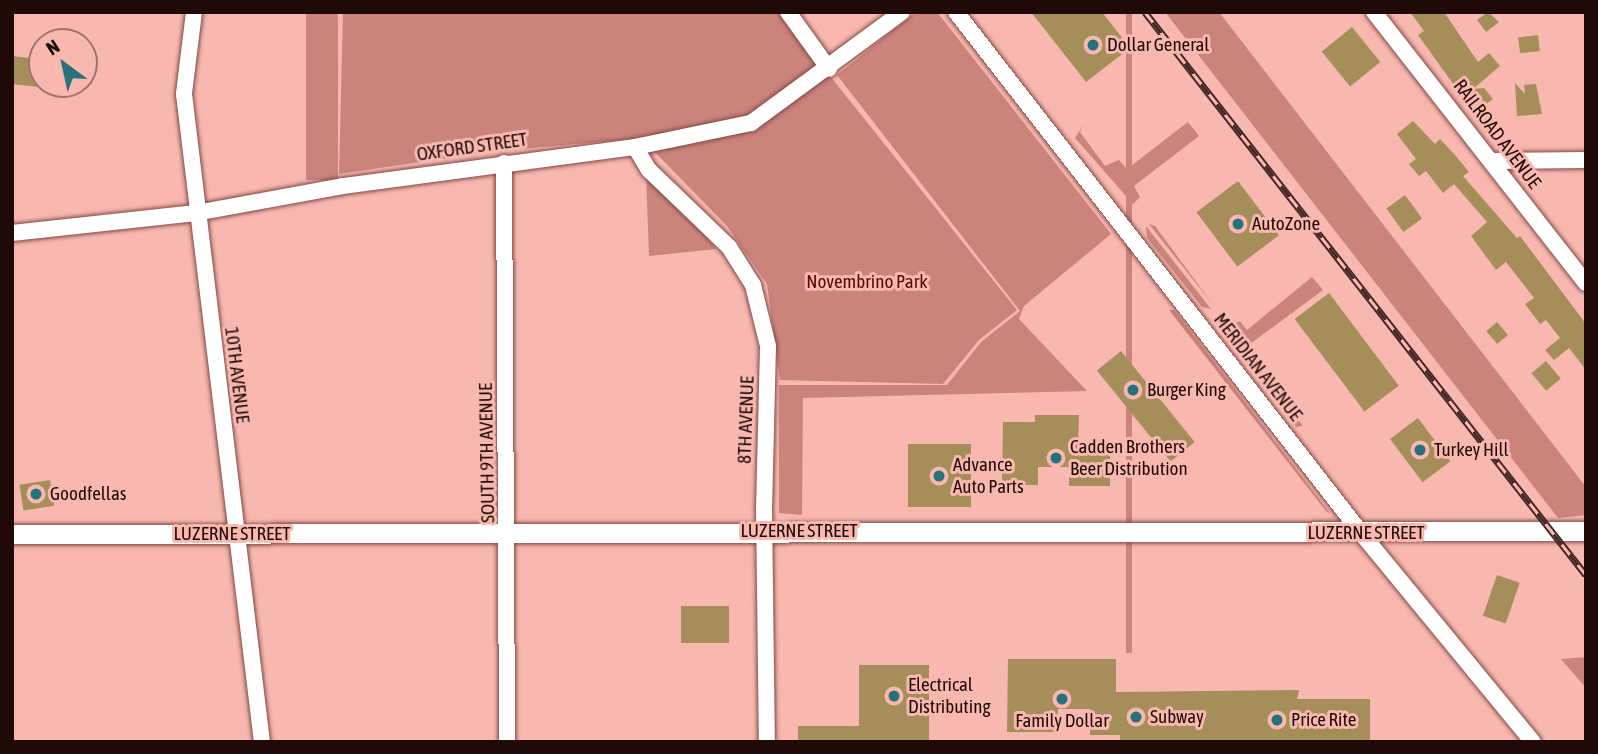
<!DOCTYPE html>
<html>
<head>
<meta charset="utf-8">
<style>
	body { margin:0 }
	#map { position:relative; width:1598px; height:754px; overflow:hidden; background:#f8b8b0; font-family:"Asap Condensed",sans-serif }
	div>[style] { position:absolute }
	[style*='--x'] { left:calc(var(--x)*1px); top:calc(var(--y)*1px); width:calc(var(--w)*1px); rotate:calc(var(--a)*1deg) }
	.green>* { inset:0; background:#cb847c; transform-origin:0 0 }
	.building>* { inset:0; background:#a58e59; transform-origin:0 0 }
	.roads { filter:drop-shadow(0 0 2px #804943) drop-shadow(0 0 2px #804943) }
	.minor>* { height:16px; margin:-8px; padding:0 8px; transform-origin:8px; border-radius:8px; background:#fff }
	.tertiary>* { height:19px; margin:-9.5px; padding:0 9.5px; transform-origin:9.5px; border-radius:9.5px; background:#fff }
	.rail>* { height:7px; margin-top:-3.5px; transform-origin:0; background:repeating-linear-gradient(90deg,#f8b8b0 0 13px,#452825 0 26px); box-sizing:border-box; border-block:2px solid #452825 }
	.dots>* { width:19px; height:19px; translate:-50% -50%; box-sizing:border-box; border:4px solid #f8b8b0; border-radius:50% }
	span { translate:-50% -50%; white-space:nowrap; text-align:center; line-height:1.15; -webkit-text-stroke:6px #f8b8b0; paint-order:stroke }
	.poi-label { font-size:19px; color:#200a08 }
	.left { translate:0 -50%; text-align:left }
	.street-label { font-size:19px; color:#200a08 }
	.park-label { font-size:19px; color:#560809 }
	.frame { position:absolute; inset:0; border:14px solid #200a08; pointer-events:none }
	.north { position:absolute; left:28px; top:28px; width:70px; height:70px; box-sizing:border-box; background:#f8b8b0; border:2px solid #a2726d; border-radius:50%; rotate:327deg; font-size:19px; font-weight:700; line-height:28px; text-align:center; color:#200a08 }
	.north::after { content:''; display:block; margin:auto; width:24px; height:32px; background:#28717a; clip-path:polygon(50% 0,100% 100%,50% 72%,0 100%) }
</style>
</head>
<body>
<div id="map">
	<div class="green">
		<i style="left:306px;top:12px;width:32px;height:168px"></i>
		<i style="clip-path:polygon(343px 12px,779px 12px,1017px 310px,979px 340px,943px 384px,780px 380px,767px 284px,727px 226px,641px 138px,488px 152px,339px 174px)"></i>
		<i style="clip-path:polygon(916px 12px,937px 12px,1111px 234px,1024px 306px,1019px 319px,1087px 391px,803px 398px,802px 515px,779px 513px,779px 385px,947px 385px,981px 342px,1020px 311px,837px 75px)"></i>
		<i style="left:1126px;top:12px;width:6px;height:641px"></i>
		<i style="clip-path:polygon(1165px 12px,1219px 12px,1586px 487px,1586px 515px,1558px 518px)"></i>
		<i style="clip-path:polygon(1188px 122px,1199px 136px,1134px 186px,1140px 197px,1133px 204px,1075px 138px,1084px 124px,1080px 132px,1105px 166px,1119px 160px,1127px 169px)"></i>
		<i style="clip-path:polygon(646px 176px,702px 230px,716px 249px,649px 256px)"></i>
		<i style="clip-path:polygon(1149px 224px,1155px 226px,1214px 306px)"></i>
		<i style="clip-path:polygon(1146px 226px,1211px 309px,1202px 307px,1147px 238px)"></i>
		<i style="clip-path:polygon(1312px 277px,1323px 290px,1246px 347px,1230px 326px,1240px 321px,1247px 330px)"></i>
		<i style="clip-path:polygon(1169px 310px,1174px 310px,1330px 513px,1326px 511px)"></i>
		<i style="clip-path:polygon(1262px 374px,1303px 426px,1296px 427px,1260px 380px)"></i>
		<i style="clip-path:polygon(1586px 657px,1586px 688px,1561px 659px)"></i>
	</div>
	<div class="building">
		<i style="clip-path:polygon(1031px 12px,1102px 12px,1130px 48px,1086px 82px)"></i>
		<i style="clip-path:polygon(1410px 12px,1444px 12px,1478px 62px,1489px 53px,1500px 66px,1473px 89px,1484px 88px,1493px 99px,1474px 113px,1418px 35px,1424px 31px)"></i>
		<i style="clip-path:polygon(1488px 12px,1499px 22px,1486px 32px,1477px 20px)"></i>
		<i style="left:1352px;top:27px;width:45px;height:39px;rotate:51deg"></i>
		<i style="left:1538px;top:35px;width:16px;height:20px;rotate:83deg"></i>
		<i style="left:12px;top:56px;width:30px;height:28px;rotate:6deg"></i>
		<i style="clip-path:polygon(1515px 83px,1525px 94px,1524px 85px,1536px 84px,1542px 114px,1517px 116px)"></i>
		<i style="clip-path:polygon(1413px 121px,1435px 144px,1440px 139px,1455px 155px,1469px 172px,1463px 176px,1517px 238px,1520px 236px,1586px 324px,1586px 370px,1569px 348px,1554px 360px,1545px 350px,1560px 338px,1546px 320px,1540px 324px,1525px 304px,1534px 298px,1506px 262px,1496px 270px,1471px 236px,1487px 222px,1454px 184px,1443px 193px,1426px 171px,1419px 176px,1409px 164px,1416px 159px,1397px 134px)"></i>
		<i style="left:1238px;top:181px;width:68px;height:52px;rotate:53deg"></i>
		<i style="left:1405px;top:195px;width:29px;height:23px;rotate:54deg"></i>
		<i style="left:1329px;top:293px;width:116px;height:43px;rotate:53deg"></i>
		<i style="left:1497px;top:322px;width:17px;height:14px;rotate:50deg"></i>
		<i style="left:1121px;top:351px;width:117px;height:31px;rotate:51deg"></i>
		<i style="left:1546px;top:361px;width:23px;height:19px;rotate:50deg"></i>
		<i style="clip-path:polygon(1035px 415px,1079px 415px,1078px 449px,1110px 449px,1110px 486px,1069px 486px,1069px 467px,1038px 467px,1038px 485px,1002px 485px,1003px 422px,1035px 422px)"></i>
		<i style="left:1418px;top:418px;width:54px;height:35px;rotate:53deg"></i>
		<i style="left:908px;top:444px;width:63px;height:63px"></i>
		<i style="left:50px;top:480px;width:26px;height:31px;rotate:81deg"></i>
		<i style="left:1497px;top:575px;width:24px;height:43px;rotate:19deg"></i>
		<i style="left:729px;top:606px;width:37px;height:48px;rotate:90deg"></i>
		<i style="clip-path:polygon(1008px 659px,1116px 659px,1116px 692px,1299px 690px,1297px 699px,1370px 699px,1370px 742px,1120px 742px,1120px 735px,1090px 735px,1090px 709px,1058px 709px,1057px 732px,1007px 732px)"></i>
		<i style="clip-path:polygon(859px 665px,929px 665px,929px 742px,798px 742px,798px 726px,859px 726px)"></i>
	</div>
	<div class="roads">
		<div class="minor">
			<i style="--x:194;--y:12;--w:83;--a:97"></i>
			<i style="--x:184;--y:94;--w:653;--a:83.14"></i>
			<i style="--x:788;--y:12;--w:70;--a:54.3"></i>
			<i style="--x:956;--y:12;--w:661;--a:52.13"></i>
			<i style="--x:1362;--y:534;--w:269;--a:50.6"></i>
			<i style="--x:1374;--y:12;--w:344;--a:52"></i>
			<i style="--x:635;--y:147;--w:27;--a:59"></i>
			<i style="--x:649;--y:170;--w:111;--a:43.9"></i>
			<i style="--x:729;--y:247;--w:45;--a:57.7"></i>
			<i style="--x:753;--y:285;--w:63;--a:76.2"></i>
			<i style="--x:768;--y:346;--w:162;--a:91.4"></i>
			<i style="--x:764;--y:508;--w:234;--a:89.3"></i>
			<i style="--x:1491;--y:161;--w:95;--a:-0.6"></i>
			<i style="--x:504;--y:163;--w:579;--a:89.7"></i>
			<i style="--x:12;--y:233;--w:185;--a:-6.2"></i>
			<i style="--x:196;--y:213;--w:149;--a:-10.4"></i>
			<i style="--x:343;--y:186;--w:295;--a:-7.6"></i>
			<i style="--x:635;--y:147;--w:118;--a:-11.7"></i>
			<i style="--x:751;--y:123;--w:187;--a:-36.3"></i>
		</div>
		<div class="tertiary">
			<i style="--x:12;--y:534;--w:1574;--a:-0.11"></i>
		</div>
	</div>
	<div class="rail">
		<i style="--x:1145;--y:12;--w:715;--a:51.93"></i>
	</div>
	<div class="dots">
		<i style="left:1093px;top:45px;background:#28717a"></i>
		<i style="left:1238px;top:224px;background:#28717a"></i>
		<i style="left:1133px;top:390px;background:#28717a"></i>
		<i style="left:1420px;top:450px;background:#28717a"></i>
		<i style="left:1056px;top:458px;background:#28717a"></i>
		<i style="left:939px;top:476px;background:#28717a"></i>
		<i style="left:36px;top:494px;background:#28717a"></i>
		<i style="left:894px;top:696px;background:#28717a"></i>
		<i style="left:1062px;top:699px;background:#28717a"></i>
		<i style="left:1136px;top:717px;background:#28717a"></i>
		<i style="left:1277px;top:720px;background:#28717a"></i>
	</div>
	<div class="poi-label">
		<span class="left" style="left:1107px;top:45px">Dollar General</span>
		<span class="left" style="left:1252px;top:224px">AutoZone</span>
		<span class="left" style="left:1147px;top:390px">Burger King</span>
		<span class="left" style="left:1070px;top:458px">Cadden Brothers<br>Beer Distribution</span>
		<span class="left" style="left:1434px;top:450px">Turkey Hill</span>
		<span class="left" style="left:953px;top:476px">Advance<br>Auto Parts</span>
		<span class="left" style="left:50px;top:494px">Goodfellas</span>
		<span class="left" style="left:908px;top:696px">Electrical<br>Distributing</span>
		<span class="left" style="left:1150px;top:717px">Subway</span>
		<span class="left" style="left:1291px;top:720px">Price Rite</span>
		<span style="left:1062px;top:721px">Family Dollar</span>
	</div>
	<div class="street-label">
		<span style="left:1497px;top:134px;rotate:53deg">RAILROAD AVENUE</span>
		<span style="left:472px;top:147px;rotate:-8deg">OXFORD STREET</span>
		<span style="left:1258px;top:367px;rotate:52deg">MERIDIAN AVENUE</span>
		<span style="left:237px;top:375px;rotate:83deg">10TH AVENUE</span>
		<span style="left:746px;top:420px;rotate:-88deg">8TH AVENUE</span>
		<span style="left:487px;top:453px;rotate:-91deg">SOUTH 9TH AVENUE</span>
		<span style="left:799px;top:531px">LUZERNE STREET</span>
		<span style="left:1366px;top:533px">LUZERNE STREET</span>
		<span style="left:232px;top:534px">LUZERNE STREET</span>
	</div>
	<div class="park-label">
		<span style="left:867px;top:282px">Novembrino Park</span>
	</div>
	<div class="frame"></div>
	<div class="north">N</div>
</div>
</body>
</html>
